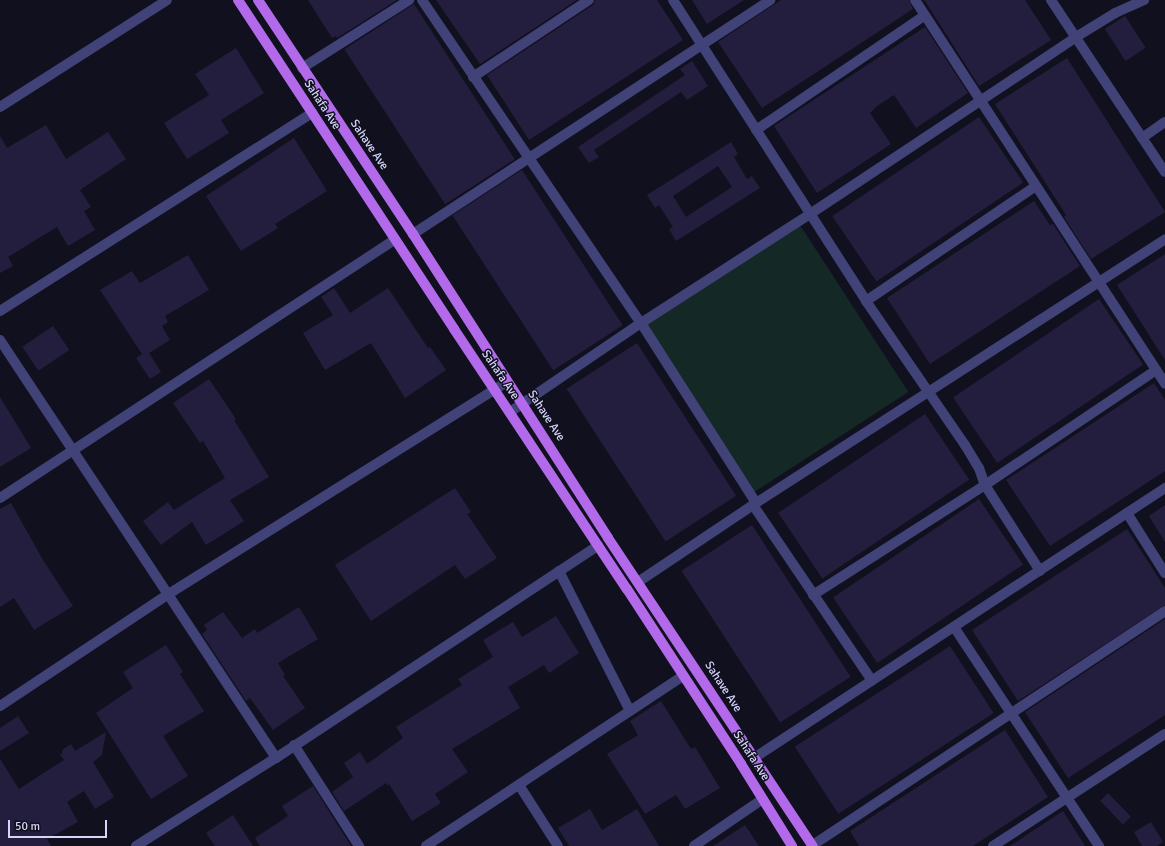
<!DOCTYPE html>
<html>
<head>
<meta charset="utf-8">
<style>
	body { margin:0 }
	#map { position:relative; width:1165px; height:846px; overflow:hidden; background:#11101f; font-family:Signika,sans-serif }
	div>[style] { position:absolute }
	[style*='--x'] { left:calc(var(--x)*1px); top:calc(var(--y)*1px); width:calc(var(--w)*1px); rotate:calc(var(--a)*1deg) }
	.green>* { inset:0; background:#142826; transform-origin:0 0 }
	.building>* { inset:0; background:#231e3d; transform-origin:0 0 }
	.minor>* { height:10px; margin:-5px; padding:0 5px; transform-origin:5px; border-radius:5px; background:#414278 }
	.major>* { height:10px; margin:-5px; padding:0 5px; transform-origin:5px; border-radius:5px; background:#b26aea }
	span { translate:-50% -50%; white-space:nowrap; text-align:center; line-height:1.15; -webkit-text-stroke:3px #11101f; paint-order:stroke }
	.street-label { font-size:12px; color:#d6d4f9 }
	.scale { position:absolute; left:8px; top:820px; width:99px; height:18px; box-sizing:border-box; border:2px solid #d6d4f9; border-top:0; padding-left:5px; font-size:12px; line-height:14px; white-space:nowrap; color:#d6d4f9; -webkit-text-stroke:3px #11101f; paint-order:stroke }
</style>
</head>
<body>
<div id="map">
	<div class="green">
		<i style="left:800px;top:225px;width:199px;height:184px;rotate:57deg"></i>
	</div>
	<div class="building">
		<i style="clip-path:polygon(308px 0,397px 0,337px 38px,336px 36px,332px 38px)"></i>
		<i style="clip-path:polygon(436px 0,577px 0,480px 64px)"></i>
		<i style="clip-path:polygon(595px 0,657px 0,683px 40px,529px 140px,487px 75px,593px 5px)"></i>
		<i style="clip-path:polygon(692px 0,744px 0,707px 24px)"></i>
		<i style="clip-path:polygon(781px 0,909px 0,913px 9px,762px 108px,718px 42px)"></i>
		<i style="clip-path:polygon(923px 0,1025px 0,1051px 40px,979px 86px,925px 1px)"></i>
		<i style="left:414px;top:4px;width:185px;height:83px;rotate:57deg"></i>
		<i style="left:1125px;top:16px;width:38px;height:24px;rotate:57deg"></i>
		<i style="clip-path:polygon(925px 27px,968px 93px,916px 128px,894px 95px,877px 106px,870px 113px,891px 144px,817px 193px,774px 126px)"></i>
		<i style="clip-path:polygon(236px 48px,264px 93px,221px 120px,229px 133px,187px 159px,164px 123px,209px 95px,195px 74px)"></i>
		<i style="clip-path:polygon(1067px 58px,1165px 212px,1091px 259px,1064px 217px,1066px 215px,995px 104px)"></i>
		<i style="clip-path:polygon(692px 61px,708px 86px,687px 100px,681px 92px,594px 150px,599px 157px,589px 163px,578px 147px,685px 75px,680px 69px)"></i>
		<i style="left:979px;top:117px;width:79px;height:177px;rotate:56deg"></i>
		<i style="clip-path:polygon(46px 125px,66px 159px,108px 132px,126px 159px,80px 190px,91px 207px,84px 211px,95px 230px,68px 246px,57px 227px,8px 257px,13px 266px,0 273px,0 136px,7px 148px)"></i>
		<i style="clip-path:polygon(294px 138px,327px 191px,275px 224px,278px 228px,241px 251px,206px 196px)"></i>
		<i style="clip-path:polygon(evenodd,731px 142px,738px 154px,734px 157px,747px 179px,752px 176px,760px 188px,676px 241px,669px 229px,673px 227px,659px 205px,655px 208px,647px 195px,731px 142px,718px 166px,732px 187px,686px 217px,673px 196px,718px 166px)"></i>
		<i style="left:522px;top:170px;width:185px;height:83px;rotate:57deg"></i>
		<i style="clip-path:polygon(1034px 201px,1050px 225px,1053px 224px,1080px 266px,930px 364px,887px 298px)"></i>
		<i style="clip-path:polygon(1165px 254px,1165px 360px,1117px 285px)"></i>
		<i style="clip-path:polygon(188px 255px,209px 290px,165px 316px,168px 322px,162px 326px,170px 340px,149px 353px,161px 372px,150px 379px,136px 358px,142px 354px,100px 290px,132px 271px,140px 283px)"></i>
		<i style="clip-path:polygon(334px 288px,350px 313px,388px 288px,428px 348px,430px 347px,446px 370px,405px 398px,371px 343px,325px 370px,303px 333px,333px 315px,321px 297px)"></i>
		<i style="left:1099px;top:299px;width:79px;height:176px;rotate:56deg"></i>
		<i style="left:53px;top:326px;width:29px;height:37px;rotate:56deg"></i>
		<i style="left:637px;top:343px;width:182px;height:84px;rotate:57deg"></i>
		<i style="clip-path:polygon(209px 379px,236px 419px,234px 420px,269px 477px,230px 500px,244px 521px,206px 545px,192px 522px,161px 545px,143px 521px,168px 502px,174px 510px,225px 478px,203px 441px,200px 443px,173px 403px)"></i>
		<i style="clip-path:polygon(1154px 383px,1165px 400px,1165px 471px,1050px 546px,1006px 480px)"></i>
		<i style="clip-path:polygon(0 397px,31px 448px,0 467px)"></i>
		<i style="left:925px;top:414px;width:79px;height:177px;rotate:56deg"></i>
		<i style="clip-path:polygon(455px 488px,471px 512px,467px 514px,497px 558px,465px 579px,455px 565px,371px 621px,335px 565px)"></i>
		<i style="left:979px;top:499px;width:79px;height:176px;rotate:56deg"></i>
		<i style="clip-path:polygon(11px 503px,43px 560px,73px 606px,34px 630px,14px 598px,0 607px,0 509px)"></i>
		<i style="clip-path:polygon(1165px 505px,1165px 542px,1149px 516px)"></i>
		<i style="left:752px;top:525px;width:181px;height:84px;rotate:57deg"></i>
		<i style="clip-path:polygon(1127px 529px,1165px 588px,1165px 605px,1018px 701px,972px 630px)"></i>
		<i style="clip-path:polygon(299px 607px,318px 639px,278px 663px,285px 675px,283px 676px,305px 708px,273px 730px,250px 698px,246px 701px,202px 634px,207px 630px,204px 625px,223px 612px,242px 638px,255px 629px,257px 633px)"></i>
		<i style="clip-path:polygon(556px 616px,579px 653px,549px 673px,544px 665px,508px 687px,520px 708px,452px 749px,468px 772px,435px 794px,441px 803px,412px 821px,389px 784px,388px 786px,386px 783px,344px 811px,332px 792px,353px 777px,344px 763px,360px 752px,367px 764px,403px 738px,396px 727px,462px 685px,458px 679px,493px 657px,483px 640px,513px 622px,522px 637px)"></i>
		<i style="clip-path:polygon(1165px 619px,1165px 715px,1068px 778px,1025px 712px)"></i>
		<i style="clip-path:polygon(166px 645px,183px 672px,180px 674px,204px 711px,163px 736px,188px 776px,151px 799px,96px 713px,133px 688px,123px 672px)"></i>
		<i style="left:950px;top:646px;width:80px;height:185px;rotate:57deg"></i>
		<i style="clip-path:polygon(661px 701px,691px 749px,695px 747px,720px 788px,685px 809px,676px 795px,645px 814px,607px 754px,638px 735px,630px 721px)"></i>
		<i style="clip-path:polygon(18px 716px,29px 733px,0 751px,0 728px)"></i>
		<i style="clip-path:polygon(1005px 730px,1048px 797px,973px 846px,859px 846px,850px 831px)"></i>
		<i style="clip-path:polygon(106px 732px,102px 755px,93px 762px,114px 797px,95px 809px,84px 791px,67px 802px,78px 822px,47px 839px,51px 846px,0 846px,0 759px,19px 789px,64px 760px,60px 755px,63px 752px,62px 750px,71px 744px,75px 751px)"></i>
		<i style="clip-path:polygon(313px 786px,351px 846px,260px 846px,255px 838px,288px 816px,282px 806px)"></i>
		<i style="left:1108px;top:793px;width:33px;height:11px;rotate:46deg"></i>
		<i style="clip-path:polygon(590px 809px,602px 830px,637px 809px,659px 846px,569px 846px,558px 828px)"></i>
		<i style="clip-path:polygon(1063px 811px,1085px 846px,1010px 846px,1037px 828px)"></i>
		<i style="clip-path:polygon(233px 815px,253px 846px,215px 846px,206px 833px)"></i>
		<i style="clip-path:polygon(1151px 822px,1163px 842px,1157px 846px,1142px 846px,1134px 832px)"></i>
		<i style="clip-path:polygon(745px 825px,759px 846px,713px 846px)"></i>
	</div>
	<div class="minor">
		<i style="--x:422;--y:0;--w:390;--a:55.9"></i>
		<i style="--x:641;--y:323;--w:214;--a:57.4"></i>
		<i style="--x:673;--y:0;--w:358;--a:57.3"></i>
		<i style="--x:866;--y:301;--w:175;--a:55.5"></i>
		<i style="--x:965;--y:445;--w:27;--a:59"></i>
		<i style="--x:979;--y:468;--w:18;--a:71"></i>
		<i style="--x:985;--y:485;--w:102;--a:57.4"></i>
		<i style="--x:915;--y:0;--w:458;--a:56.9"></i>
		<i style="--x:1051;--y:0;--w:206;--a:56.5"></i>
		<i style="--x:302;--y:68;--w:127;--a:-32.4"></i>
		<i style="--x:473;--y:77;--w:139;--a:-33.6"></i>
		<i style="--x:0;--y:107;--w:198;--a:-32.6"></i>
		<i style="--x:756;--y:130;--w:204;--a:-34.2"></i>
		<i style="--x:1142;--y:138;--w:28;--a:-35"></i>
		<i style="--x:413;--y:234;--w:427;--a:-33.2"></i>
		<i style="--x:866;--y:301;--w:205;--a:-34.1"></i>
		<i style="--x:0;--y:311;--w:370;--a:-32.4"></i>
		<i style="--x:0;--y:340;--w:501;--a:56.56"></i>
		<i style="--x:510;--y:412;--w:158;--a:-34.2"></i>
		<i style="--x:641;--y:323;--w:201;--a:-32.8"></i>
		<i style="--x:810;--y:214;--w:320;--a:-33.6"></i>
		<i style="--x:1076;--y:37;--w:46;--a:-31.6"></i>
		<i style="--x:1115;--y:13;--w:32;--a:-24"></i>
		<i style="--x:0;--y:498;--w:472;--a:-33.2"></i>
		<i style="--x:753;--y:505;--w:212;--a:55.9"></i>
		<i style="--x:1127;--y:513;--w:71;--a:57.7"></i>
		<i style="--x:559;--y:571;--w:157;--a:63.1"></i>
		<i style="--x:638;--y:582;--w:142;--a:-33.8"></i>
		<i style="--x:756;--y:503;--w:487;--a:-32.8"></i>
		<i style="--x:813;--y:595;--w:204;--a:-32.6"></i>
		<i style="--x:985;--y:485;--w:206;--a:-33.9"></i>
		<i style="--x:954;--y:627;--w:263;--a:56.5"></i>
		<i style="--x:0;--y:706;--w:201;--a:-33.6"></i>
		<i style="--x:167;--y:595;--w:401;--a:-32.1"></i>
		<i style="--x:294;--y:745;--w:120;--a:57.2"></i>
		<i style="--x:754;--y:758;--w:492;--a:-33.3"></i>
		<i style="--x:519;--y:785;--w:72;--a:57.4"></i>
		<i style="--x:813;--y:845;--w:423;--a:-33.6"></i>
		<i style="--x:136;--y:846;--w:165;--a:-32.2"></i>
		<i style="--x:276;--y:758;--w:386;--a:-33.4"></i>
		<i style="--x:426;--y:846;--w:308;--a:-33.5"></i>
		<i style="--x:694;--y:846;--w:83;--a:-34.3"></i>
		<i style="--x:993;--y:846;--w:205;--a:-33.1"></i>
	</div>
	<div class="major">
		<i style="--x:238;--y:0;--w:394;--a:56.7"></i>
		<i style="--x:454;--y:329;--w:312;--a:56.4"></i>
		<i style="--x:627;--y:589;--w:209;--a:56.9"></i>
		<i style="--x:741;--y:764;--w:97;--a:58.1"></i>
		<i style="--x:258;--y:0;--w:281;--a:56.5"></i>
		<i style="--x:413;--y:234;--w:361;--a:57.3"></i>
		<i style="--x:608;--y:538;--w:370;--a:56.4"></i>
	</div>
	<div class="street-label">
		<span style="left:322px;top:105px;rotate:57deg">Sahafa Ave</span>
		<span style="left:369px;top:145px;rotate:56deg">Sahave Ave</span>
		<span style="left:500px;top:375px;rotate:56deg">Sahafa Ave</span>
		<span style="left:546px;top:416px;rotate:57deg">Sahave Ave</span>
		<span style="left:723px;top:687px;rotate:57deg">Sahave Ave</span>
		<span style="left:751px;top:756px;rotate:57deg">Sahafa Ave</span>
	</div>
	<div class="scale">50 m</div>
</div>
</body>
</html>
